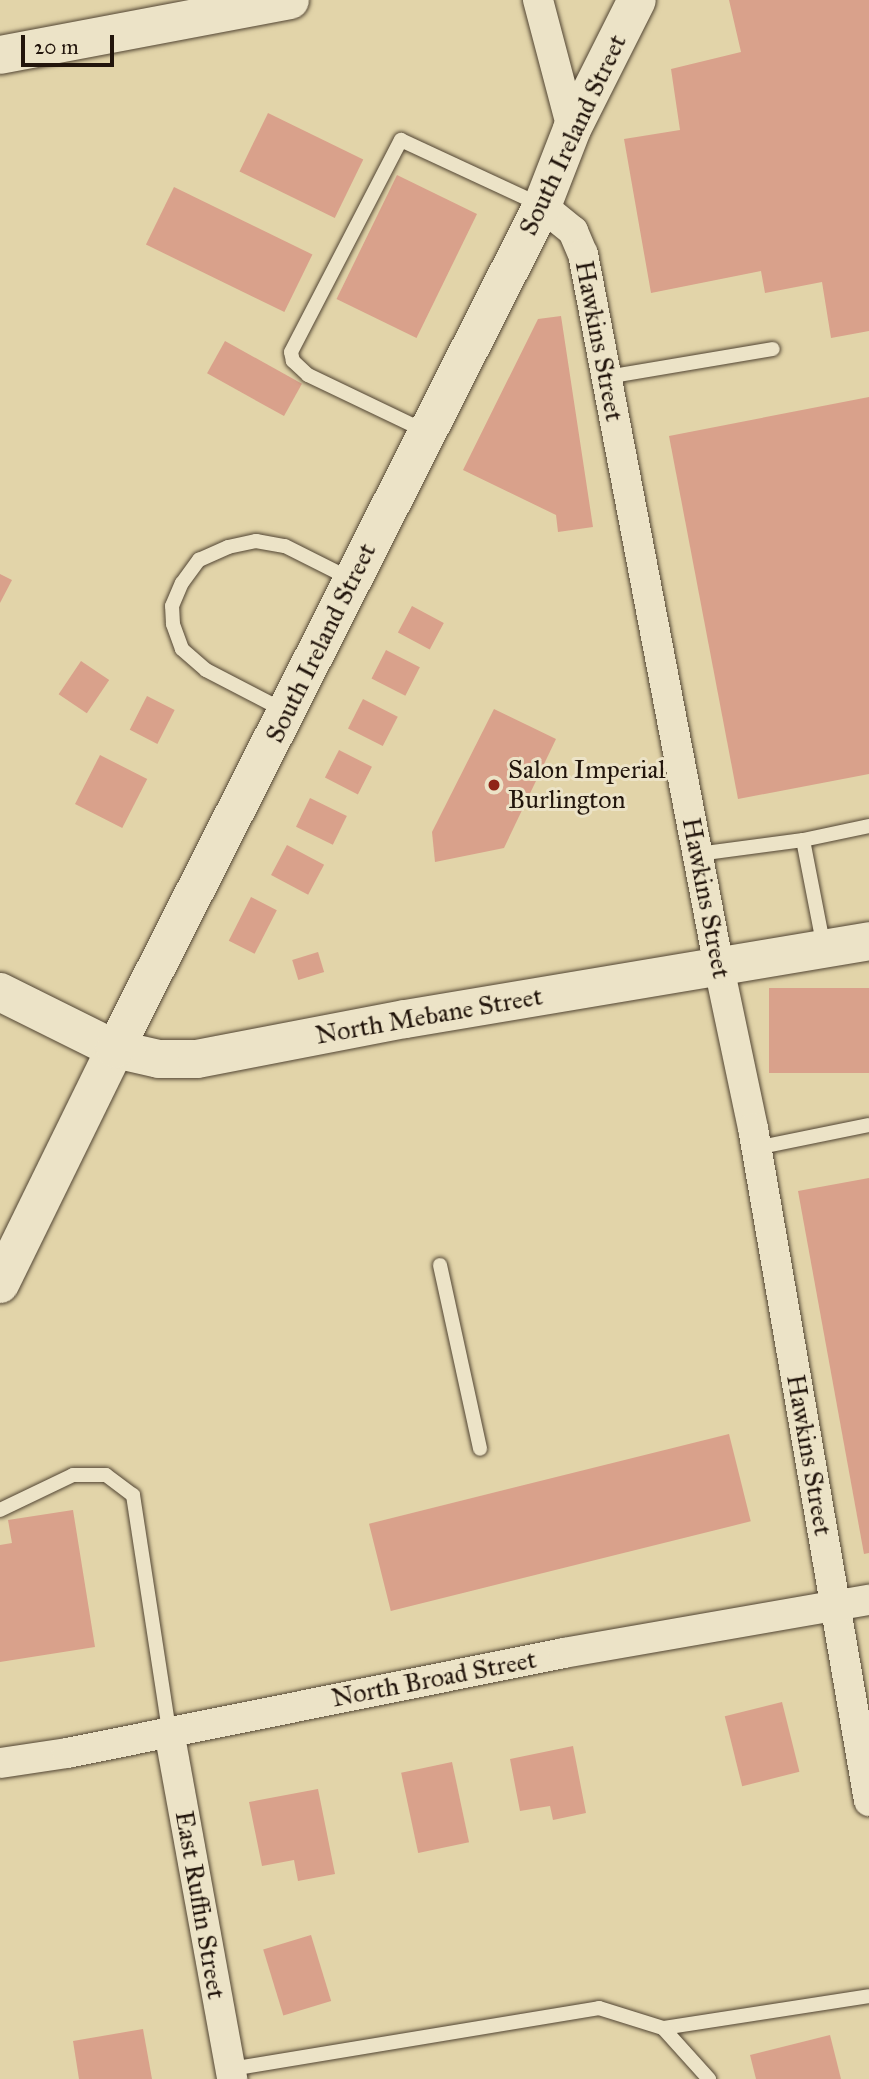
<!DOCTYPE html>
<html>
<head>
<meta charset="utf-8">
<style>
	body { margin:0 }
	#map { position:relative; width:869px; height:2079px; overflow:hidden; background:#e2d4a9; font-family:"IM FELL Great Primer",serif }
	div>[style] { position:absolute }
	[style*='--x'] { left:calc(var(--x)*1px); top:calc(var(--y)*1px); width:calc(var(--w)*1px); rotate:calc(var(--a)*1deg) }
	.building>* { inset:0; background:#d9a18b; transform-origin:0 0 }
	.roads { filter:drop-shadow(0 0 2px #524533) drop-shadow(0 0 2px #524533) }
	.lane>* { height:14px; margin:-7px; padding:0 7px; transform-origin:7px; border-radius:7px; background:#ece3c7 }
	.street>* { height:30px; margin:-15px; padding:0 15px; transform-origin:15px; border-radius:15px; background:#ece3c7 }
	.secondary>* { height:38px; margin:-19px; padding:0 19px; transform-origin:19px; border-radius:19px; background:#ece3c7 }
	.dots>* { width:19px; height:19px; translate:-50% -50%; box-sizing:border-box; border:4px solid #ece3c7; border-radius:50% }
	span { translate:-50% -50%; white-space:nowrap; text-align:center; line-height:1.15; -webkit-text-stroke:6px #ece3c7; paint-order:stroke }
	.street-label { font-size:26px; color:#22150c }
	.poi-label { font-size:26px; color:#22150c }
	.left { translate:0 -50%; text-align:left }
	.scale { position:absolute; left:21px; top:35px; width:93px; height:32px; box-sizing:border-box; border:4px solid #22150c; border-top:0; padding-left:9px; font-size:21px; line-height:24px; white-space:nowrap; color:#22150c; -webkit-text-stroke:5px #ece3c7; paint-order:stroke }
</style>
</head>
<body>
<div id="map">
	<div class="building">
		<i style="clip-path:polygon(729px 0,869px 0,869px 331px,831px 338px,822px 282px,765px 293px,761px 271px,651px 293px,624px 139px,680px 130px,671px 69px,741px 52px)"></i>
		<i style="left:268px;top:113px;width:106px;height:65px;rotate:26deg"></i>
		<i style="left:397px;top:175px;width:89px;height:138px;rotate:26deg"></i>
		<i style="left:174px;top:187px;width:154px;height:64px;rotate:26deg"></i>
		<i style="clip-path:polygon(561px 316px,593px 527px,558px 532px,556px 515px,463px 470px,538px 319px)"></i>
		<i style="left:225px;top:341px;width:88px;height:37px;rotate:29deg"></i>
		<i style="clip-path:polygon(869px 397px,869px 774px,738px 799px,669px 436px)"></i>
		<i style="clip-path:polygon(0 574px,12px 580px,0 603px)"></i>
		<i style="left:412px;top:606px;width:36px;height:30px;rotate:28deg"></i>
		<i style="left:386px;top:650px;width:38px;height:32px;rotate:27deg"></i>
		<i style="left:81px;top:661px;width:34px;height:40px;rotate:34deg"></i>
		<i style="left:147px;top:696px;width:31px;height:38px;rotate:27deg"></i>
		<i style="left:363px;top:699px;width:39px;height:33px;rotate:27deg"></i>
		<i style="clip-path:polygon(494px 709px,556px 739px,504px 848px,435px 862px,432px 832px)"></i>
		<i style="left:339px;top:750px;width:37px;height:31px;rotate:27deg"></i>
		<i style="left:100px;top:755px;width:53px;height:55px;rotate:27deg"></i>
		<i style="left:310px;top:798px;width:41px;height:32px;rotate:26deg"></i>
		<i style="left:287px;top:845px;width:42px;height:34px;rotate:28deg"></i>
		<i style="left:251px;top:897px;width:29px;height:49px;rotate:27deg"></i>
		<i style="left:318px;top:952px;width:21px;height:27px;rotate:73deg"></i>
		<i style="left:869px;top:988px;width:85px;height:100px;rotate:90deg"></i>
		<i style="clip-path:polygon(869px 1178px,869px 1553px,864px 1554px,798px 1191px)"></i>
		<i style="left:729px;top:1434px;width:90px;height:371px;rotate:76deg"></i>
		<i style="clip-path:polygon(73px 1510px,95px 1647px,0 1662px,0 1545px,12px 1543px,8px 1520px)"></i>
		<i style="left:782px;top:1702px;width:72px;height:59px;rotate:76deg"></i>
		<i style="clip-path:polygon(573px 1746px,586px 1813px,553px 1820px,550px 1806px,520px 1811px,510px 1759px)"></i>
		<i style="left:452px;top:1762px;width:82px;height:52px;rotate:78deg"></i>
		<i style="clip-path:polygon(318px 1789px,335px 1874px,298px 1881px,294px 1860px,262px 1866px,249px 1802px)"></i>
		<i style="left:311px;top:1935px;width:69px;height:50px;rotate:73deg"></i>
		<i style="clip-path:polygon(143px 2029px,152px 2079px,79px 2079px,73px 2041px)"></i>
		<i style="clip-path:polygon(830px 2035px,841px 2079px,756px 2079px,750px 2055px)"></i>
	</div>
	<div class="roads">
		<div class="lane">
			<i style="--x:607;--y:377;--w:168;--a:-9.6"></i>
			<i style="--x:425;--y:431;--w:130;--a:-154.4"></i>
			<i style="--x:308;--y:375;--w:21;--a:-137"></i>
			<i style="--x:293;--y:361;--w:9;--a:-103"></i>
			<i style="--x:291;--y:352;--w:239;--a:-62.6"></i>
			<i style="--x:401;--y:140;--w:154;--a:24.9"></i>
			<i style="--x:285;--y:711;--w:89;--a:-152.6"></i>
			<i style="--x:206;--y:670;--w:32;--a:-139"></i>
			<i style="--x:182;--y:649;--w:27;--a:-110"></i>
			<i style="--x:173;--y:624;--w:18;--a:-93"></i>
			<i style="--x:172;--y:606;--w:25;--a:-67"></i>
			<i style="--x:182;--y:583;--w:29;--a:-54"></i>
			<i style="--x:199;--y:560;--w:32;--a:-24"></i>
			<i style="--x:228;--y:547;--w:29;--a:-12"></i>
			<i style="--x:256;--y:541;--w:29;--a:10"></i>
			<i style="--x:285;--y:546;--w:74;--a:26.6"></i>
			<i style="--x:698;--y:854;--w:106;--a:-7.6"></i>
			<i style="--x:824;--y:948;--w:110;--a:-101"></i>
			<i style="--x:803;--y:840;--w:67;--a:-12"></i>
			<i style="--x:756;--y:1148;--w:115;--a:-11.5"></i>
			<i style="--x:440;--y:1265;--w:188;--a:77.7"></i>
			<i style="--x:0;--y:1510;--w:81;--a:-25.6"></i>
			<i style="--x:73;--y:1475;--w:33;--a:0"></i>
			<i style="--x:106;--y:1475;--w:34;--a:37"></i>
			<i style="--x:133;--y:1495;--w:239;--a:81.3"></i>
			<i style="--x:663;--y:2028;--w:208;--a:-8.8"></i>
			<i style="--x:231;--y:2069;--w:373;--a:-9.4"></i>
			<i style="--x:599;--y:2008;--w:67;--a:17.4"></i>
			<i style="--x:663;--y:2028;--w:69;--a:48"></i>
		</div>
		<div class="street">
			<i style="--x:538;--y:0;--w:133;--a:75.2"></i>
			<i style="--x:542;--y:206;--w:40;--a:39"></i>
			<i style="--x:573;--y:231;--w:25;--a:67"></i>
			<i style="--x:583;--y:254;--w:726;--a:79.2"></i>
			<i style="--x:719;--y:967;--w:165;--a:78.1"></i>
			<i style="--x:753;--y:1128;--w:683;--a:80.22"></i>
			<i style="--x:169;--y:1731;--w:354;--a:79.7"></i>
			<i style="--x:0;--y:1763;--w:68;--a:-8.5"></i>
			<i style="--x:67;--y:1753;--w:507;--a:-11.38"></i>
			<i style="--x:564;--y:1653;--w:310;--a:-9.9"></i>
		</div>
		<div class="secondary">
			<i style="--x:0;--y:55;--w:295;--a:-10.7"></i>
			<i style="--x:0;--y:992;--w:128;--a:26.4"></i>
			<i style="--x:115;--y:1049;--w:45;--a:12.8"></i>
			<i style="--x:159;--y:1059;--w:38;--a:0"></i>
			<i style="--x:197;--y:1059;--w:212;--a:-10.9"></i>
			<i style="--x:405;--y:1019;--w:471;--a:-9.5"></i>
			<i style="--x:0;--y:1284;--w:262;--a:-63.9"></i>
			<i style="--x:115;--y:1049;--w:945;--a:-63.14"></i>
			<i style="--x:542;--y:206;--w:83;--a:-68.7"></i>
			<i style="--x:572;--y:129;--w:144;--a:-63.3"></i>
		</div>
	</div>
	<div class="dots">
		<i style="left:494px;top:785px;background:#8f2418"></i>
	</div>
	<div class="street-label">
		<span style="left:573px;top:135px;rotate:-65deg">South Ireland Street</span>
		<span style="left:599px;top:341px;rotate:79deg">Hawkins Street</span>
		<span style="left:321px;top:643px;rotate:-64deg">South Ireland Street</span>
		<span style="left:706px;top:898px;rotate:79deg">Hawkins Street</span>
		<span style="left:429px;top:1016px;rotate:-10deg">North Mebane Street</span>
		<span style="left:809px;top:1455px;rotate:80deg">Hawkins Street</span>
		<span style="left:434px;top:1679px;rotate:-11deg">North Broad Street</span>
		<span style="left:200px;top:1905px;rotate:80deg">East Ruffin Street</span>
	</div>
	<div class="poi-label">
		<span class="left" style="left:508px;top:785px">Salon Imperial<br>Burlington</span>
	</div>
	<div class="scale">20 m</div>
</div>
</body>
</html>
